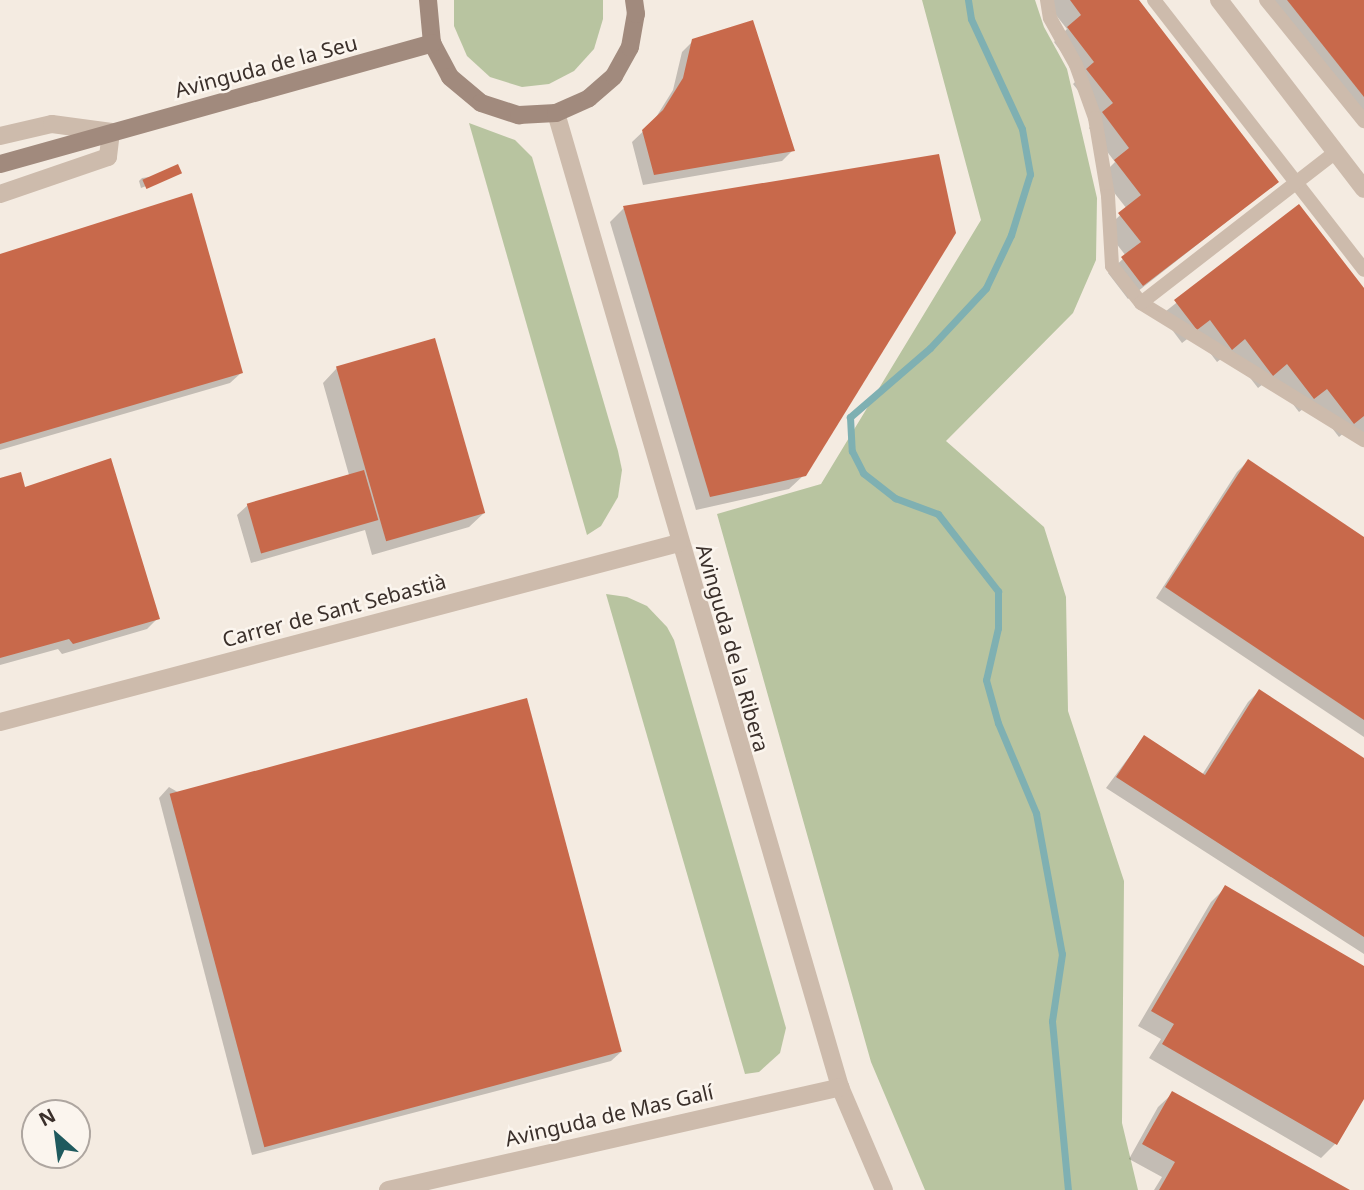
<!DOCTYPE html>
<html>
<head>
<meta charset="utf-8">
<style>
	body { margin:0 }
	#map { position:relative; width:1364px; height:1190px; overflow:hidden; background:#f4ebe1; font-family:"Noto Sans",sans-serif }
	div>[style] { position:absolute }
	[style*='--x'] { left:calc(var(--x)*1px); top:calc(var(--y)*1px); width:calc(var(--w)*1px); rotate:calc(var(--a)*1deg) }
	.green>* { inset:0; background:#b8c4a0 }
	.shadow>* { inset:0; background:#0003 }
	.stream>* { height:7px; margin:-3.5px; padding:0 3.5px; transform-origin:3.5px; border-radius:3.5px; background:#7fb0b2 }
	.building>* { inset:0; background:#c8694b; transform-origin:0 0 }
	.lane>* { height:14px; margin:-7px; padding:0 7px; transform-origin:7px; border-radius:7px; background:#cdbbac }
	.street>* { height:18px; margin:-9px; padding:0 9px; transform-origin:9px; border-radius:9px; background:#cdbbac }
	.secondary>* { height:18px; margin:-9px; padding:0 9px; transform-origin:9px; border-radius:9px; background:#a18a7d }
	span { translate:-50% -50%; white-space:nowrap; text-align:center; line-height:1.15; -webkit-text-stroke:5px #fbf5ee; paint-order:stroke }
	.street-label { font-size:21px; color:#3b302b }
	.north { position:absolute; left:21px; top:1099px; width:70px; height:70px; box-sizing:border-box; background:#fbf5ee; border:2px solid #aea6a0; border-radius:50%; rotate:332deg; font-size:19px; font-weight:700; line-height:28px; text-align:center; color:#3b302b }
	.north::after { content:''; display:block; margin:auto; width:24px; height:32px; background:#1f5a5e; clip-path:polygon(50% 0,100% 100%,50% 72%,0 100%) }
</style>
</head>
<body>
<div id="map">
	<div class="green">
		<i style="clip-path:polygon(454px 0,603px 0,603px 19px,594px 49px,574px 71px,549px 84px,522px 87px,490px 77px,467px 56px,454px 26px)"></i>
		<i style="clip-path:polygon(922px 0,1035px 0,1044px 27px,1067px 69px,1097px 198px,1096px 260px,1073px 313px,946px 441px,1044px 527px,1066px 597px,1068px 711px,1124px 881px,1122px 1123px,1138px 1190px,925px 1190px,871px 1062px,717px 514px,821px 484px,981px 220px)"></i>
		<i style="clip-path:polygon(469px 123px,515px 140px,532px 157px,618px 451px,622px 470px,618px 497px,601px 526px,587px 535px)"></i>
		<i style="clip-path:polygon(606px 594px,627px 597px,647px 606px,667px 627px,674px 640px,786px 1028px,780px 1053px,759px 1072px,745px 1074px)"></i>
	</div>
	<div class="shadow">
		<i style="clip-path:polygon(1044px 0,1137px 0,1277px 182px,1128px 299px,1108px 273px,1126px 256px,1105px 229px,1127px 209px,1101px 176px,1115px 162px,1089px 128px,1099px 117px,1073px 84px,1080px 77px,1054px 42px,1067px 29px)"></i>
		<i style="clip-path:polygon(1268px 0,1364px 0,1364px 113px)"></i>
		<i style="clip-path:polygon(693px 41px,793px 150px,782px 161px,643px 185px,632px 142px,653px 122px,673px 90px,682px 52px)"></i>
		<i style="clip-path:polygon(180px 173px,141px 188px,139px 181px,142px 178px)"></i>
		<i style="clip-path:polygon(1299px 206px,1364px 291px,1364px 444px,1351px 427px,1339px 437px,1312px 402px,1299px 412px,1272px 377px,1258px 388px,1230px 352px,1217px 362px,1195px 333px,1182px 343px,1161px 315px)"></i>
		<i style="clip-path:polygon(624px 208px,804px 475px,789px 489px,696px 510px,610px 222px)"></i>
		<i style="clip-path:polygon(0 255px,241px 373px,230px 383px,0 450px)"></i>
		<i style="clip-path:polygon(337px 368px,484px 513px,469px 527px,372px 555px,365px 530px,251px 563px,237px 515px,248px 505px,349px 475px,323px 383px)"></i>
		<i style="clip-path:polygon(1248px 461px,1364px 539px,1364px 737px,1156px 598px,1237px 472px)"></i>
		<i style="clip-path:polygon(0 480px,158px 618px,147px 629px,62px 654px,58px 649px,0 665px)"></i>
		<i style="clip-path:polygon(1259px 691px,1364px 760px,1364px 954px,1106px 788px,1144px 737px,1202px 775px,1248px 702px)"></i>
		<i style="clip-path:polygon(169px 787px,622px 1051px,611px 1061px,252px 1155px,159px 798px)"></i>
		<i style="clip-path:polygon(1225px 888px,1364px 968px,1364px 1095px,1335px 1144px,1321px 1158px,1149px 1058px,1161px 1039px,1138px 1026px,1211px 902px)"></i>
		<i style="clip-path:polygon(1173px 1093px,1346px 1190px,1154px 1190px,1162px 1177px,1129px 1159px,1158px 1107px)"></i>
	</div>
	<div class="stream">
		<i style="--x:968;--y:0;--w:19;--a:81"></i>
		<i style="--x:971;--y:19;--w:121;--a:65.1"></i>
		<i style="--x:1022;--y:129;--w:46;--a:79.9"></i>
		<i style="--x:1030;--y:174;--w:64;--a:107.3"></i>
		<i style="--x:1011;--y:235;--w:59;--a:115.3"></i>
		<i style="--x:986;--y:288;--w:82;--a:133"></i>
		<i style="--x:930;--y:348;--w:106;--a:139.2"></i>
		<i style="--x:850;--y:417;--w:34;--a:87"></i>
		<i style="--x:852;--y:451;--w:25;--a:63"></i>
		<i style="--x:863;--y:473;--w:41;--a:38"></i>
		<i style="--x:895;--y:498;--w:46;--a:20.4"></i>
		<i style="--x:938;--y:514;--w:98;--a:52.1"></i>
		<i style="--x:998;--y:591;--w:37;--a:90"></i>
		<i style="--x:998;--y:628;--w:53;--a:103"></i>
		<i style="--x:986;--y:680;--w:45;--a:74.4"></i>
		<i style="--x:998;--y:723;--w:98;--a:67.1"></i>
		<i style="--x:1036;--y:813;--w:143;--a:79.6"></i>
		<i style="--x:1062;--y:954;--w:68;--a:98.5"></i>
		<i style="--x:1052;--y:1021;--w:170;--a:84.6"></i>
	</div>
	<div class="building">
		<i style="clip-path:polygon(1070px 0,1139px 0,1279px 182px,1143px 286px,1121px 257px,1141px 242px,1118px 213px,1141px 195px,1114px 160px,1129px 148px,1102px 112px,1113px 103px,1086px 69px,1094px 62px,1067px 27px,1081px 15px)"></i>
		<i style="clip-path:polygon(1287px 0,1364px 0,1364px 97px)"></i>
		<i style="clip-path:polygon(753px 20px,795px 151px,654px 175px,642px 130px,663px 110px,683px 78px,692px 39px)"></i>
		<i style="clip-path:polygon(939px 154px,956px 233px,806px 476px,710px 497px,623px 206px)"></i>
		<i style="left:178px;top:164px;width:10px;height:39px;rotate:66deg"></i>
		<i style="clip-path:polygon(192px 193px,243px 373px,0 444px,0 254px)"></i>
		<i style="clip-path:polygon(1299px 204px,1364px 288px,1364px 416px,1354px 424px,1327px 389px,1314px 399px,1287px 364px,1273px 376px,1245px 339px,1232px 350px,1210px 320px,1197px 330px,1174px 300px)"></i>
		<i style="left:435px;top:338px;width:182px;height:103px;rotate:74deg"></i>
		<i style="clip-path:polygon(111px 458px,160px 619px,73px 644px,69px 639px,0 658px,0 478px,21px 472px,25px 487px)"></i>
		<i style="clip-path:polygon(1248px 459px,1364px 537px,1364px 720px,1165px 587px)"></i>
		<i style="left:364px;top:470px;width:52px;height:122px;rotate:74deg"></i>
		<i style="clip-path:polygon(1259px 689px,1364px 758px,1364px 937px,1116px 777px,1144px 735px,1205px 775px)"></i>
		<i style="left:527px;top:698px;width:366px;height:370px;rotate:75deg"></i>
		<i style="clip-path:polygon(1225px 885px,1364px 966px,1364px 1099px,1337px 1145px,1162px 1044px,1174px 1024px,1151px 1011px)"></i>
		<i style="clip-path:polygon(1172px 1091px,1350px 1190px,1159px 1190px,1175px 1162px,1142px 1144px)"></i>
	</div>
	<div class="lane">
		<i style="--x:1047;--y:0;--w:18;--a:81"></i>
		<i style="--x:1050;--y:18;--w:54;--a:61"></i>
		<i style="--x:1076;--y:65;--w:56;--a:70.3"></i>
		<i style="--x:1095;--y:118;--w:79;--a:80.5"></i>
		<i style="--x:1108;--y:196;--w:70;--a:86.7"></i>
		<i style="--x:1112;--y:266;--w:47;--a:51.9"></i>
		<i style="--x:1141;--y:303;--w:262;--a:31.6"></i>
		<i style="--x:1154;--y:0;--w:342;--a:52.1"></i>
		<i style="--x:1266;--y:0;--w:156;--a:51"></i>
		<i style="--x:1141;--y:303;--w:247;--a:-37.8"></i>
	</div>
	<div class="street">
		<i style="--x:1219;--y:0;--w:238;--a:52.5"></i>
		<i style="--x:556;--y:113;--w:1015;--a:73.74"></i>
		<i style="--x:840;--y:1087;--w:112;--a:66.9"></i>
		<i style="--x:0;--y:136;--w:53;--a:-13"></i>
		<i style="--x:52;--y:124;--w:60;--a:7.7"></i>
		<i style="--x:111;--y:132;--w:25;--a:97"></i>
		<i style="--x:108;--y:157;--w:114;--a:161.1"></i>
		<i style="--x:0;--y:722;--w:702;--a:-14.77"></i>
		<i style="--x:388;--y:1190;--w:464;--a:-12.8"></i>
	</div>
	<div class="secondary">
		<i style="--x:428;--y:0;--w:43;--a:84.7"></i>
		<i style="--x:432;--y:43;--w:38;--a:62"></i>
		<i style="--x:450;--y:77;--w:40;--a:40"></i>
		<i style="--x:481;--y:103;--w:40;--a:18"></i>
		<i style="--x:519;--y:115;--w:37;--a:-3"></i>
		<i style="--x:556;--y:113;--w:36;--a:-24"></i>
		<i style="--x:589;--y:98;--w:33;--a:-41"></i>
		<i style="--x:614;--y:76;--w:33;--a:-61"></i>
		<i style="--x:630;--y:47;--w:34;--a:-80"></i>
		<i style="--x:636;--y:14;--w:14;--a:-98"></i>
		<i style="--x:0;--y:164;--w:449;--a:-15.6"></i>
	</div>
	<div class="street-label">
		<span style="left:266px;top:66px;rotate:-15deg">Avinguda de la Seu</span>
		<span style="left:334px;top:610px;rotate:-15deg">Carrer de Sant Sebastià</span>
		<span style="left:733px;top:648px;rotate:74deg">Avinguda de la Ribera</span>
		<span style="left:609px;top:1115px;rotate:-13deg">Avinguda de Mas Galí</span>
	</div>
	<div class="north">N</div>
</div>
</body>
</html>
